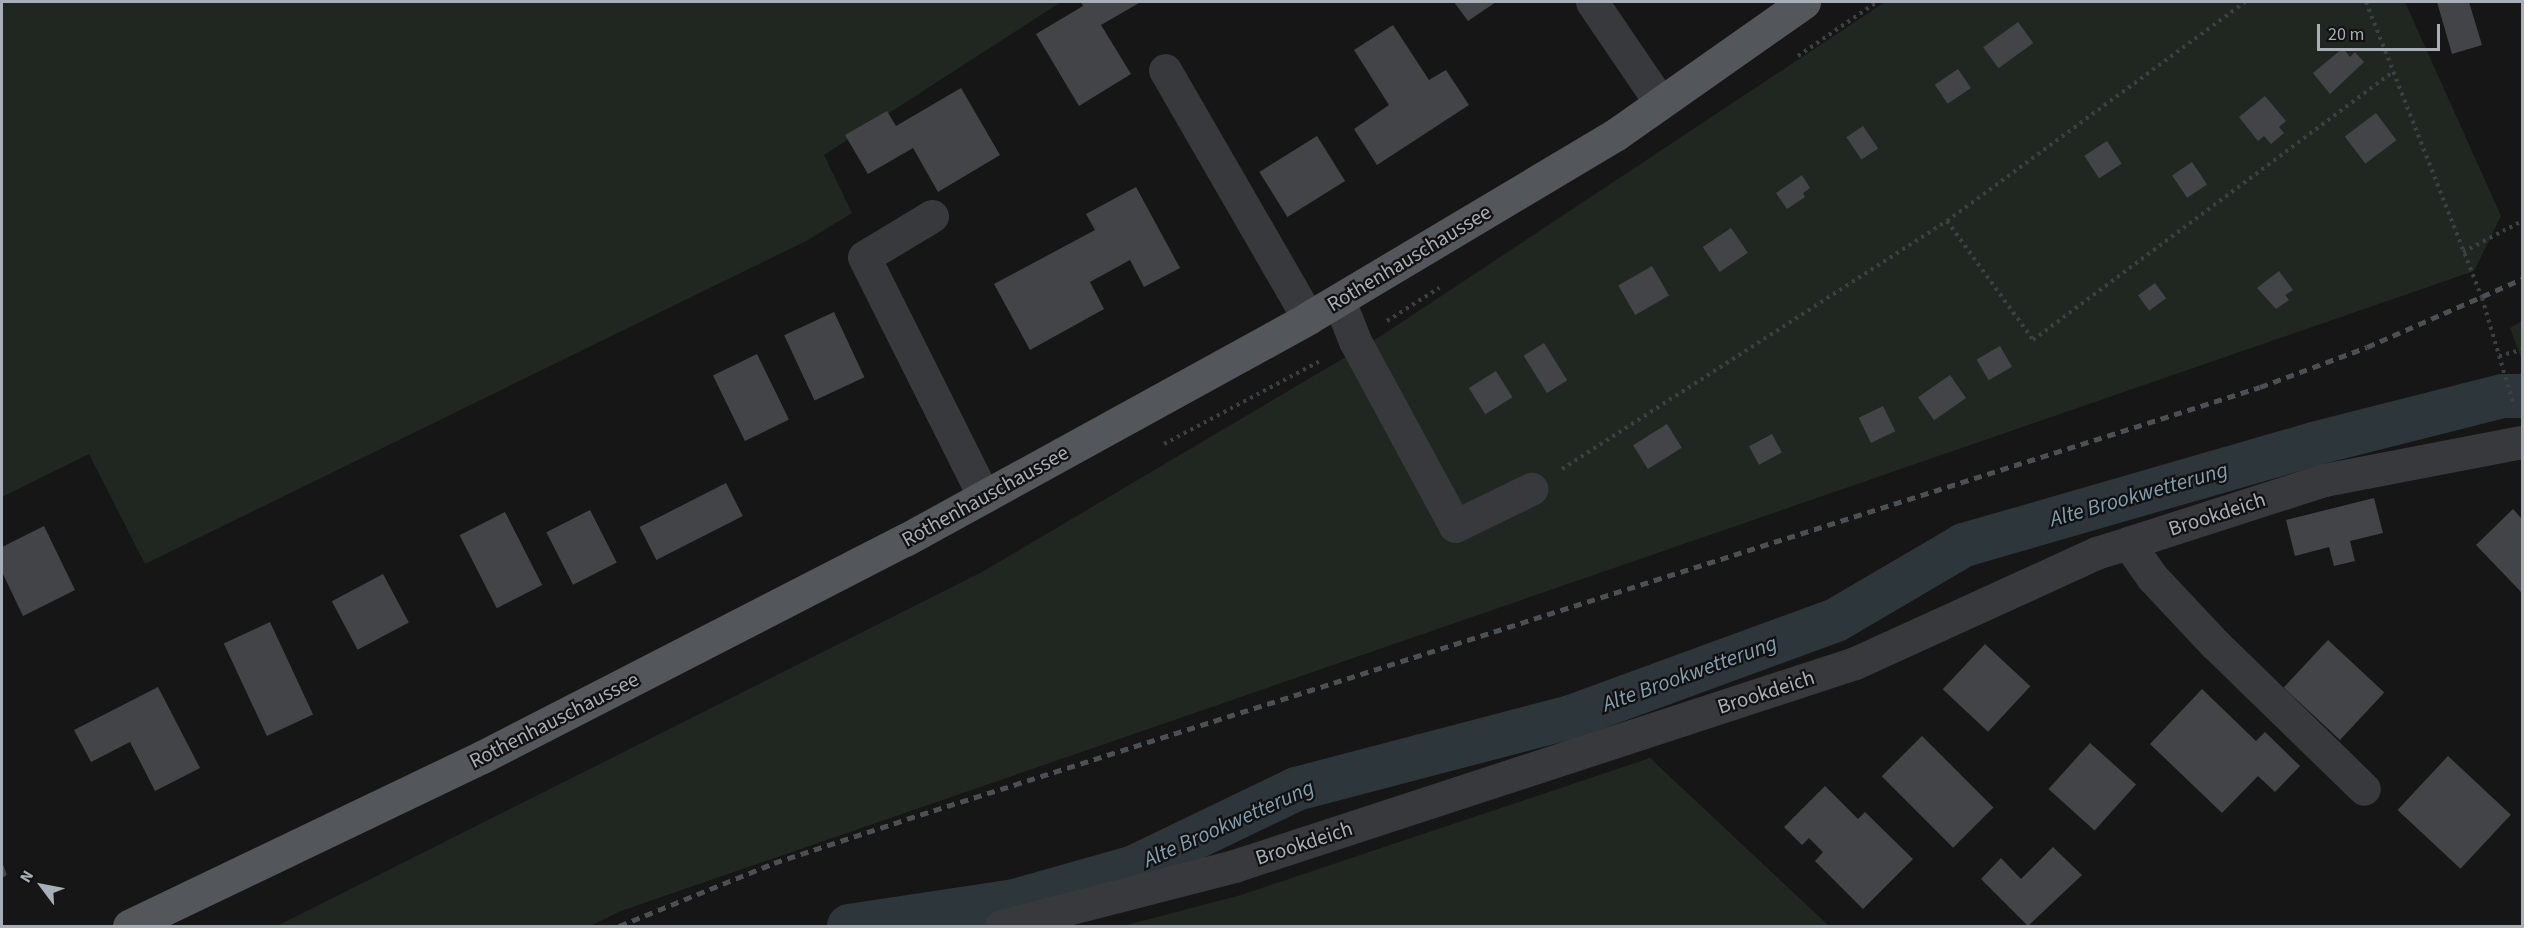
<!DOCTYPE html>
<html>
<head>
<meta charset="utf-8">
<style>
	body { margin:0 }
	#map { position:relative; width:2524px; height:928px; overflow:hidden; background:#161617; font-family:"Source Sans 3",sans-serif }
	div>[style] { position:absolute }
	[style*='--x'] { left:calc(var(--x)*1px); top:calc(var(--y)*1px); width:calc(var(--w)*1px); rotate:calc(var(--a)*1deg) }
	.green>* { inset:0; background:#202720 }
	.canal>* { height:44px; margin:-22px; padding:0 22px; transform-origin:22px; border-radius:22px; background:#2d363b }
	.building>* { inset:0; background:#434447; transform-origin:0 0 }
	.path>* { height:4px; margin-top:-2px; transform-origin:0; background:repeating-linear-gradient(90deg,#3d4043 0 3px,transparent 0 7.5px) }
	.minor>* { height:33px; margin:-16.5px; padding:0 16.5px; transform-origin:16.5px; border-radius:16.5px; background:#37393c }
	.major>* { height:33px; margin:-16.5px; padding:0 16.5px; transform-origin:16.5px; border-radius:16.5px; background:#53565b }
	.rail>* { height:4.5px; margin-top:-2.25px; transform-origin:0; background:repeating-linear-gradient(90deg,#4c4f53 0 8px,transparent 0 14px) }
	span { translate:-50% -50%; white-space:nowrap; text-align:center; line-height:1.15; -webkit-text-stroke:4.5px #111112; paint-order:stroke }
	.street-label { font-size:21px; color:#a9afb7 }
	.water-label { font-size:22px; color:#82a0af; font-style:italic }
	.frame { position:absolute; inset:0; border:3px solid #a9afb7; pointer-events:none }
	.north { position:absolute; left:12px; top:856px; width:60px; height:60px; -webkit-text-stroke:4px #111112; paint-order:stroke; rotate:302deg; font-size:16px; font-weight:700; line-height:24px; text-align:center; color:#a9afb7 }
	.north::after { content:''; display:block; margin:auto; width:21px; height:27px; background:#a9afb7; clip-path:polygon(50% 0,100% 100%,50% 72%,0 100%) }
	.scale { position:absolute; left:2317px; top:24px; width:123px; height:27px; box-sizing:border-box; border:3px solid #a9afb7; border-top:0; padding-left:8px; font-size:18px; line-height:21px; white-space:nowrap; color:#a9afb7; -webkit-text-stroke:4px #111112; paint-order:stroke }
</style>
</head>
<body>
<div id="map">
	<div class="green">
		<i style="clip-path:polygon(2px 2px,1061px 2px,824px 155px,852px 213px,808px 240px,145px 564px,89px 454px,2px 497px)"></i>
		<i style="clip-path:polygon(1885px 2px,2405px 2px,2501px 216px,2474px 271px,621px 911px,590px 926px,277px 926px,982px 572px,1381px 336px)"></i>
		<i style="clip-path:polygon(2522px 321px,2522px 360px,2510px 328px)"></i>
		<i style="clip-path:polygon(1650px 758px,1829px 926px,1123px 926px,1241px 895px)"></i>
	</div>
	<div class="canal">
		<i style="--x:849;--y:926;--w:168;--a:-8.6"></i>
		<i style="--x:1015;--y:901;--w:122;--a:-15.8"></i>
		<i style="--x:1132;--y:868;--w:182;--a:-25.7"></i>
		<i style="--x:1296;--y:789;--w:284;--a:-14.7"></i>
		<i style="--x:1571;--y:717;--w:282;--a:-20.1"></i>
		<i style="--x:1836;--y:620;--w:148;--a:-30.4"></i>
		<i style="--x:1964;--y:545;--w:363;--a:-16.1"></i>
		<i style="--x:2313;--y:444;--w:196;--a:-14.2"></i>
		<i style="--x:2503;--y:396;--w:19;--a:0"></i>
	</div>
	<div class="building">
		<i style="clip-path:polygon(1081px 2px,1139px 3px,1101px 25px,1131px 74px,1079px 106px,1036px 34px,1083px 6px)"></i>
		<i style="clip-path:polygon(1454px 2px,1496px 2px,1468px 21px)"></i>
		<i style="clip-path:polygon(2437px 2px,2469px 2px,2482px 45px,2452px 54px)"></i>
		<i style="left:2018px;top:22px;width:26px;height:43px;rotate:54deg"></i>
		<i style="clip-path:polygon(1393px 25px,1429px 80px,1446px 70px,1469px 105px,1377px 165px,1354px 129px,1389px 105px,1354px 50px)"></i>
		<i style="clip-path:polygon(2343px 48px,2350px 57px,2355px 52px,2364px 62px,2330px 94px,2313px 73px)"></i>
		<i style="left:1958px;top:69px;width:23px;height:28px;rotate:56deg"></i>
		<i style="clip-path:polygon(961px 88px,1000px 155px,938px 192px,913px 148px,868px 174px,845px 135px,887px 111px,896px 126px)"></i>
		<i style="clip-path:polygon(2265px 96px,2286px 121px,2279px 127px,2284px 133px,2271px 144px,2264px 136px,2258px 141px,2239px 117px)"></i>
		<i style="left:2376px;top:113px;width:34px;height:39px;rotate:53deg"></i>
		<i style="left:1863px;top:126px;width:27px;height:20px;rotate:56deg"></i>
		<i style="left:1317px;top:136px;width:53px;height:68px;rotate:58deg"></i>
		<i style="left:2107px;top:141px;width:27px;height:27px;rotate:57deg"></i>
		<i style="left:2192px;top:162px;width:27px;height:24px;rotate:56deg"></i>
		<i style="clip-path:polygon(1802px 175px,1810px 188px,1803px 193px,1805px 197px,1787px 209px,1776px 193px)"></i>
		<i style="clip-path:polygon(1136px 187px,1180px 268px,1144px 287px,1130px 260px,1090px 282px,1104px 309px,1030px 350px,994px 284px,1095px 230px,1086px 214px)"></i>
		<i style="left:1731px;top:228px;width:30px;height:34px;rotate:56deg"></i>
		<i style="left:1652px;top:266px;width:34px;height:39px;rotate:60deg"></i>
		<i style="clip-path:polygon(2279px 271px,2293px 290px,2285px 295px,2289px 300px,2276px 309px,2257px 288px)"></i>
		<i style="left:2155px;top:283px;width:19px;height:21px;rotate:54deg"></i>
		<i style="left:834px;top:312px;width:72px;height:55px;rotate:65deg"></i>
		<i style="left:1544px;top:343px;width:44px;height:24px;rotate:58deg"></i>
		<i style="left:2000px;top:346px;width:24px;height:27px;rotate:60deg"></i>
		<i style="left:757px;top:354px;width:73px;height:49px;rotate:64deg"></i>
		<i style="left:1496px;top:371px;width:31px;height:32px;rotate:58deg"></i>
		<i style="left:1950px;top:375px;width:28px;height:39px;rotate:55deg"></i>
		<i style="left:1883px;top:406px;width:28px;height:27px;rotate:64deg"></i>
		<i style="left:1667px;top:424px;width:28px;height:40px;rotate:58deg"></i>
		<i style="left:1772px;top:434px;width:21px;height:26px;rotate:62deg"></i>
		<i style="left:726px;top:483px;width:37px;height:97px;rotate:63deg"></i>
		<i style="clip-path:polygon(2374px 498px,2383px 533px,2350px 541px,2355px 561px,2334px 566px,2329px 547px,2295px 556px,2286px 520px)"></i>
		<i style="clip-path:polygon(2513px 509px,2522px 519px,2522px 593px,2476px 545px)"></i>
		<i style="left:590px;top:510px;width:59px;height:49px;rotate:63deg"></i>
		<i style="left:505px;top:512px;width:82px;height:51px;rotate:63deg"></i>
		<i style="clip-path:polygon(44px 526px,75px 590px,23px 616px,2px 572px,2px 547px)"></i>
		<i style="left:383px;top:574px;width:55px;height:58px;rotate:62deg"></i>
		<i style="left:270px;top:622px;width:102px;height:51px;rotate:65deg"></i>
		<i style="left:2328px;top:640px;width:77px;height:65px;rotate:43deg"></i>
		<i style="left:1985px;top:644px;width:62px;height:62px;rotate:43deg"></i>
		<i style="clip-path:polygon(158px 687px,200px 768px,155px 791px,130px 742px,91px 762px,74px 730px)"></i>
		<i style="clip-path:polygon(2202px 689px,2256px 741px,2265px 732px,2300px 766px,2275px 792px,2258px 776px,2222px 813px,2150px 744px)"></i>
		<i style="left:1922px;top:736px;width:101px;height:57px;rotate:45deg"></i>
		<i style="left:2090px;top:743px;width:62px;height:62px;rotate:42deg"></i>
		<i style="left:2448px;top:756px;width:86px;height:74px;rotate:43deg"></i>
		<i style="clip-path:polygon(1825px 786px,1858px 819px,1865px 812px,1913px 859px,1863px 909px,1815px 861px,1823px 852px,1809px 838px,1802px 845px,1784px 827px)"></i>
		<i style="clip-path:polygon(2053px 847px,2082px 875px,2028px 926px,1981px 879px,2001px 858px,2021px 879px)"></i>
		<i style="clip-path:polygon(2px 862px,7px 875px,2px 878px)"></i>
	</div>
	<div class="path">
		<i style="--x:2366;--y:2;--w:318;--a:68.6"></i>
		<i style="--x:2482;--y:298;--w:113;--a:73.5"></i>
		<i style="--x:1798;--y:56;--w:96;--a:-34.4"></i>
		<i style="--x:1947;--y:221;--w:147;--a:54.1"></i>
		<i style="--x:2033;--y:340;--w:450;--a:-36.7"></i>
		<i style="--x:2463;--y:252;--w:67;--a:-27.7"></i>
		<i style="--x:1387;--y:321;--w:62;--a:-32.4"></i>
		<i style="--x:2499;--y:356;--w:24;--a:-15"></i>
		<i style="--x:1164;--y:444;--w:179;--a:-28"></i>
		<i style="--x:1562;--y:469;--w:458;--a:-32.8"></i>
		<i style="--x:1947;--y:221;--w:370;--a:-36.3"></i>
	</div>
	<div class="minor">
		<i style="--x:1592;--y:2;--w:121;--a:55.8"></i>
		<i style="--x:1165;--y:70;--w:286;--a:60"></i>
		<i style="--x:932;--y:216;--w:79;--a:148.9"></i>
		<i style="--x:864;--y:257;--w:268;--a:63.4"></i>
		<i style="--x:1339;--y:301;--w:43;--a:68.2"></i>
		<i style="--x:1355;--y:341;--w:210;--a:61.6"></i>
		<i style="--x:1455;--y:526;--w:85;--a:-26"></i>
		<i style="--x:2128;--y:543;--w:42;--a:54.8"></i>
		<i style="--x:2152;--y:577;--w:91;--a:46.8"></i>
		<i style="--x:2214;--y:643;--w:209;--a:44.2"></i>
		<i style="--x:1001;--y:926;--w:241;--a:-14.4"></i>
		<i style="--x:1234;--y:866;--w:653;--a:-18.1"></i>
		<i style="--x:1855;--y:663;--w:265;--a:-24.5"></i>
		<i style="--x:2096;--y:553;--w:34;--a:-17"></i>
		<i style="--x:2128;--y:543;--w:206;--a:-17.8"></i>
		<i style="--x:2324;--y:480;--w:202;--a:-10.9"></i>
	</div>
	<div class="major">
		<i style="--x:129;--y:926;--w:391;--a:-25.6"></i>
		<i style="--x:482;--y:757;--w:475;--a:-27.2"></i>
		<i style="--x:905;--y:540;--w:460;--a:-28.8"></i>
		<i style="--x:1308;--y:318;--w:357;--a:-30.8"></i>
		<i style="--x:1615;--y:135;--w:231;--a:-35.1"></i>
	</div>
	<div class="rail">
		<i style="--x:619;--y:926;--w:167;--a:-22.1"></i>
		<i style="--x:774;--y:863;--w:140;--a:-18.3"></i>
		<i style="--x:907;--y:819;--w:1420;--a:-17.71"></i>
		<i style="--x:2260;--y:387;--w:114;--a:-20.5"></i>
		<i style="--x:2367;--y:347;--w:169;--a:-23.7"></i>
	</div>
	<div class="street-label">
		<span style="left:1409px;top:258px;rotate:-31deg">Rothenhauschaussee</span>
		<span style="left:985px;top:496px;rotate:-29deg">Rothenhauschaussee</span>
		<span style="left:2217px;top:514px;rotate:-18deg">Brookdeich</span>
		<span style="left:1766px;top:692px;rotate:-18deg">Brookdeich</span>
		<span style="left:554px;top:720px;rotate:-27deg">Rothenhauschaussee</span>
		<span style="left:1304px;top:843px;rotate:-18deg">Brookdeich</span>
	</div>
	<div class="water-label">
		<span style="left:2139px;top:495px;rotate:-16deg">Alte Brookwetterung</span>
		<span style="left:1690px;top:674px;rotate:-20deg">Alte Brookwetterung</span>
		<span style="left:1229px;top:824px;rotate:-24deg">Alte Brookwetterung</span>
	</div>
	<div class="frame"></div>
	<div class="north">N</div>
	<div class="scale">20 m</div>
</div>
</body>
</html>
